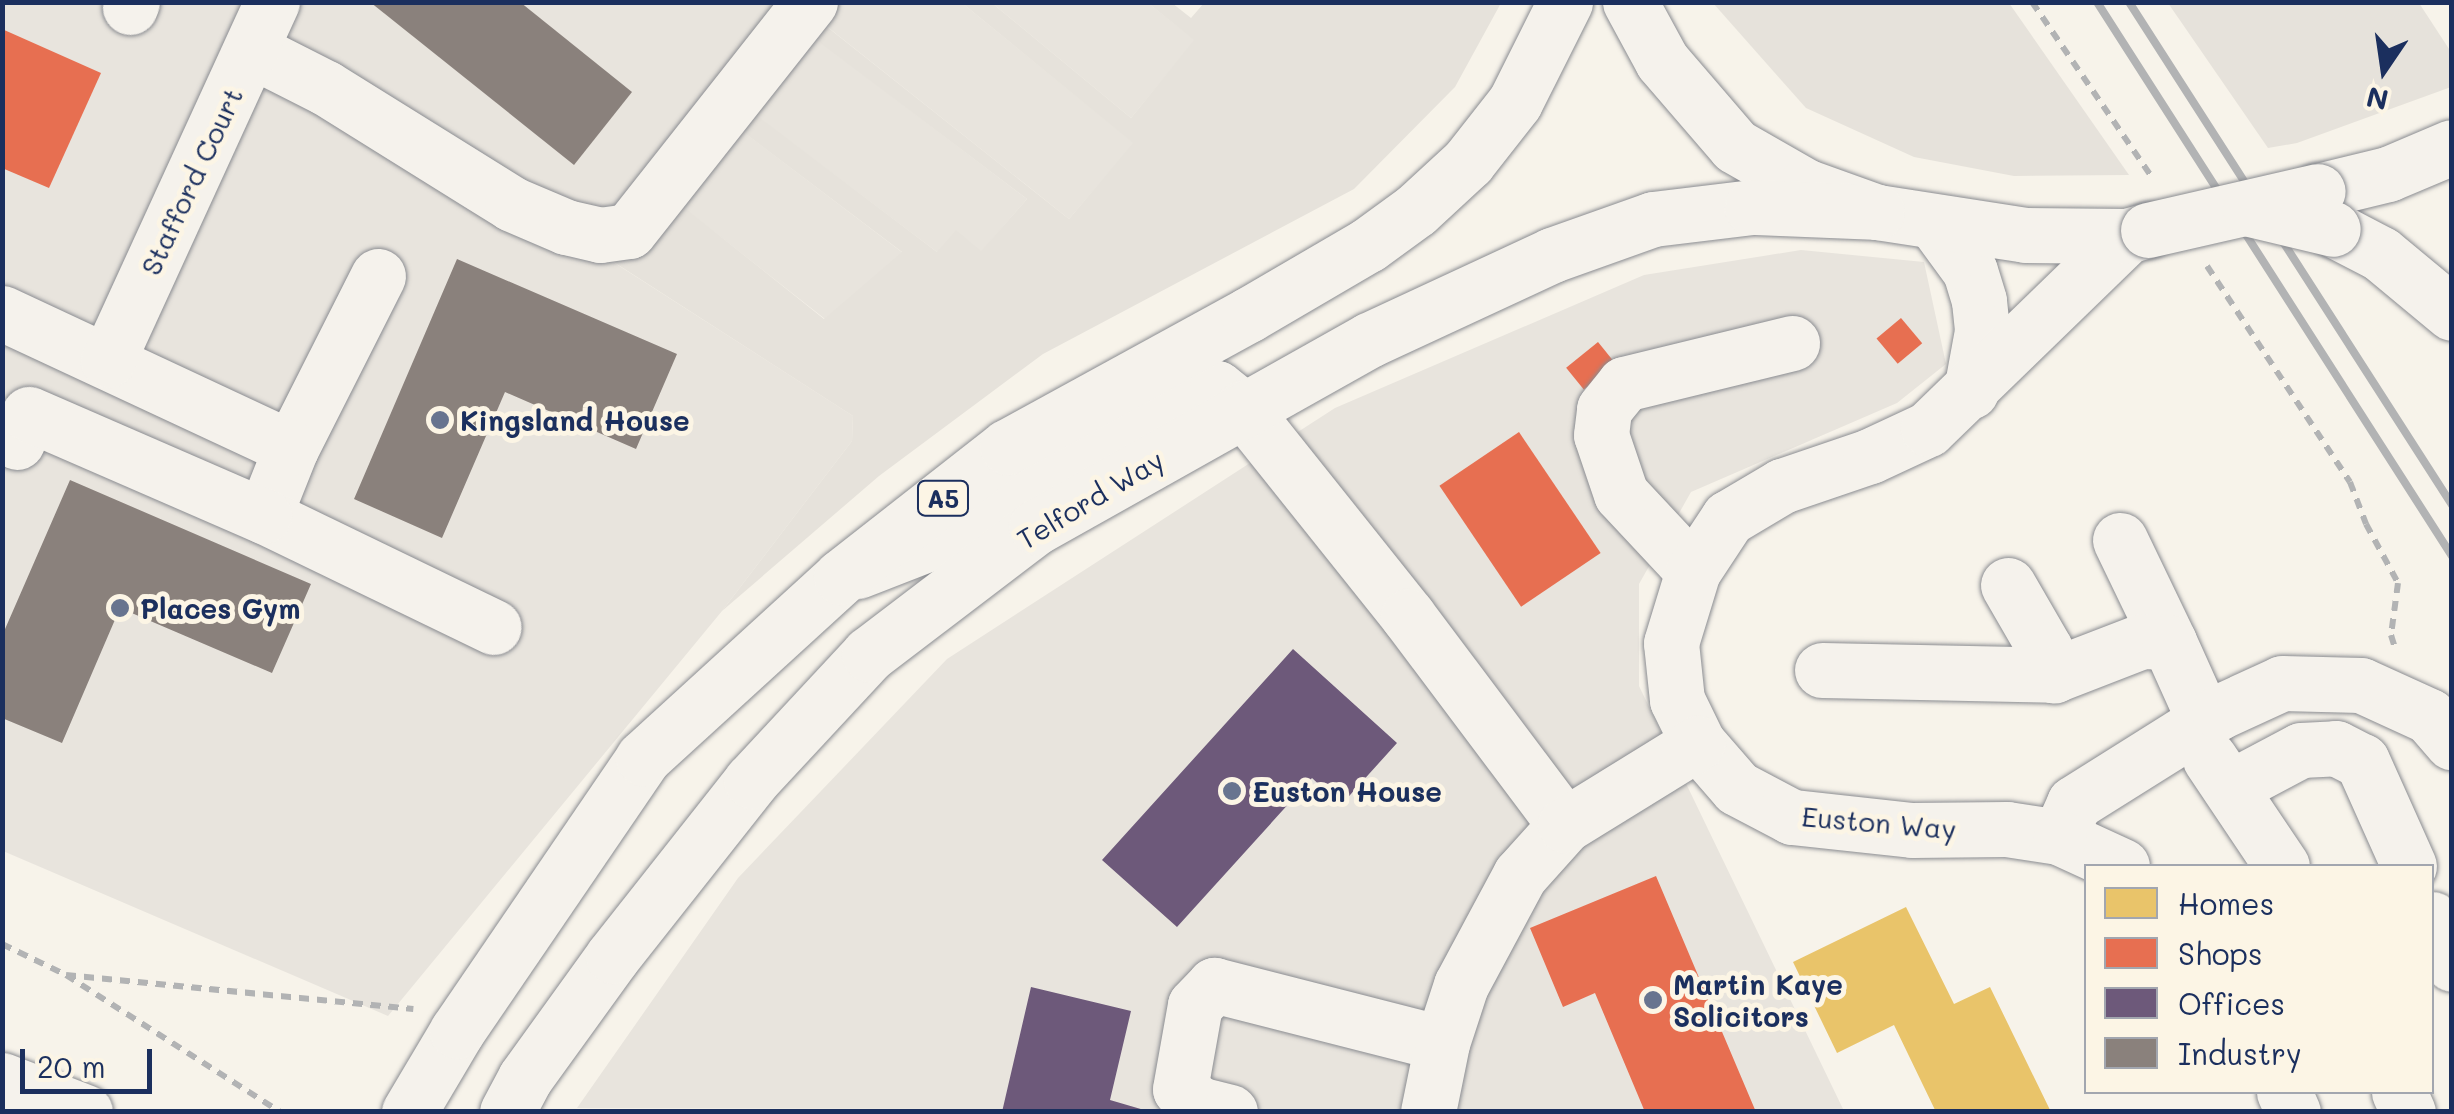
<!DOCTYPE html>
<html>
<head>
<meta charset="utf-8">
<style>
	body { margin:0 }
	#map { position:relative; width:2454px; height:1114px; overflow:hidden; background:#f7f3ea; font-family:Mali,sans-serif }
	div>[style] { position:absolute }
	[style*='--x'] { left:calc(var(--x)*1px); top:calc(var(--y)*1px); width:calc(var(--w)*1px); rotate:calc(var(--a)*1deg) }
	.built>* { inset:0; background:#e8e4dd }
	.green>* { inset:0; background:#e6e2db }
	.homes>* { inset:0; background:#e9c46a }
	.shops>* { inset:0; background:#e76f51; transform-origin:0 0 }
	.offices>* { inset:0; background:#6d597a }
	.industry>* { inset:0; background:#8a817c }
	.path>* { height:6px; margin-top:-3px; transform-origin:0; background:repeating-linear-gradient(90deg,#b2b3b4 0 10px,transparent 0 18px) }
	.roads { filter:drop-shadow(0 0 2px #8a8c91) drop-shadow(0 0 2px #8a8c91) }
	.minor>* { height:55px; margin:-27.5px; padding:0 27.5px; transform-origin:27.5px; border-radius:27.5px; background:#f5f2ec }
	.major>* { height:55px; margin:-27.5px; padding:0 27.5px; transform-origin:27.5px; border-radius:27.5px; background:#f5f2ec }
	.highway>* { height:55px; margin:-27.5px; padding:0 27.5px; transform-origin:27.5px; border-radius:27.5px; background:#f5f2ec }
	.rail>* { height:8px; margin:-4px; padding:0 4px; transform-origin:4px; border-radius:4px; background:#b2b3b4 }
	.bridges { filter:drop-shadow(0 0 2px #8a8c91) drop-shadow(0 0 2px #8a8c91) }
	.major-bridge>* { height:55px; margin:-27.5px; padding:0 27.5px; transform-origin:27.5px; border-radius:27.5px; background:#f5f2ec }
	.highway-bridge>* { height:55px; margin:-27.5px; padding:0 27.5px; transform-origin:27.5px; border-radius:27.5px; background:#f5f2ec }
	.dots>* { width:28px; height:28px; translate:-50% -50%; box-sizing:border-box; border:5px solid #fcf5e5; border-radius:50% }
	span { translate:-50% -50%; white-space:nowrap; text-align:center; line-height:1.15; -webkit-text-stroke:10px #fcf5e5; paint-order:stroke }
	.shield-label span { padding:2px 8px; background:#fcf5e5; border:2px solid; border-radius:8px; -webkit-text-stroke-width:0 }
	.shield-label { font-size:25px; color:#1b2f5e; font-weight:700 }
	.street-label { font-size:28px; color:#1b2f5e }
	.poi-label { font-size:28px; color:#1b2f5e; font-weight:700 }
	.left { translate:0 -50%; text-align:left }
	.frame { position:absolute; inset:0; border:5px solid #1b2f5e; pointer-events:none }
	.legend { position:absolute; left:2084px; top:864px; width:350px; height:230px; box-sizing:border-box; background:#fcf5e5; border:2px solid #a2a6af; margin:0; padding:12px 18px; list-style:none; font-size:30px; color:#1b2f5e }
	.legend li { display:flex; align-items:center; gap:20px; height:50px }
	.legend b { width:50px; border:2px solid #a2a6af }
	.north { position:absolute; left:2334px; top:20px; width:100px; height:100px; -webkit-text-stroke:8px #fcf5e5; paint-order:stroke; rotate:193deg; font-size:28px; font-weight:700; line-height:40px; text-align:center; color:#1b2f5e }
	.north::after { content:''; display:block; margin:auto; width:35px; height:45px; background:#1b2f5e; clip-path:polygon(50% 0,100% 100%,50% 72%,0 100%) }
	.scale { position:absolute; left:20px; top:1049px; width:132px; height:45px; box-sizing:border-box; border:5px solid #1b2f5e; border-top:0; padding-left:12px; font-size:30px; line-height:35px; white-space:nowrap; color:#1b2f5e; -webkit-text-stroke:8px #fcf5e5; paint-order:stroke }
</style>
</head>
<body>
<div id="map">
	<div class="built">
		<i style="clip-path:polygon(3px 3px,826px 3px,815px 38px,1027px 199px,981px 252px,937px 252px,754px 114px,741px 130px,903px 253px,825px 319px,679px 204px,582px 242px,853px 416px,852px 441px,722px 611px,388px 1016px,3px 851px)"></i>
		<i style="clip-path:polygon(844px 3px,962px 3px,1134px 143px,1069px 219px,825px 25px)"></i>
		<i style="clip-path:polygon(992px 3px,1148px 3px,1195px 40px,1131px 118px)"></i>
		<i style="clip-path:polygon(1801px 250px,1924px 262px,1946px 364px,1897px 403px,1691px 492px,1639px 584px,1639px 686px,1844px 1111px,577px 1108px,738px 878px,947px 659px,1335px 408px,1644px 275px)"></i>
	</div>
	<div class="green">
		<i style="clip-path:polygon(826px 3px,844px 3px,826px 26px,1069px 219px,1133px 143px,962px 3px,992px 3px,1131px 118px,1194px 40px,1148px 3px,1172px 3px,1191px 18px,1204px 3px,1501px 3px,1455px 87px,1354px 189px,1043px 354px,879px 476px,722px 611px,852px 441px,853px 416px,581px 241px,680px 204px,824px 319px,902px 252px,742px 131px,755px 114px,937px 252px,956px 230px,981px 251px,1027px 199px,815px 39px)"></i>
		<i style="clip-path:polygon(1713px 3px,2009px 3px,2129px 175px,2014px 176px,1914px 157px,1806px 108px)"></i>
		<i style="clip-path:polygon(2168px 3px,2419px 3px,2451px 52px,2451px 87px,2297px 143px,2268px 148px)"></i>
	</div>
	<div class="homes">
		<i style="clip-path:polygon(1906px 907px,1954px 1004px,1990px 987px,2051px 1112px,1936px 1112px,1894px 1025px,1837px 1053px,1793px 962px)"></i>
	</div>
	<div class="shops">
		<i style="clip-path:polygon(2px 29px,101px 73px,49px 188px,2px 168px)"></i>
		<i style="left:1901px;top:318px;width:33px;height:32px;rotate:50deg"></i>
		<i style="left:1598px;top:342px;width:28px;height:41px;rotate:51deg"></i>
		<i style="left:1519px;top:432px;width:146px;height:96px;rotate:56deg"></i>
		<i style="clip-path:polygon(1656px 876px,1756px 1112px,1645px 1112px,1595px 993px,1563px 1007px,1530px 928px)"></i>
	</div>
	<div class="offices">
		<i style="clip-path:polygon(1293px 649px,1397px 743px,1341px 805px,1312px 778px,1177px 927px,1102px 860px)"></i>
		<i style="clip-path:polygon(1031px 987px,1131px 1011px,1110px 1100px,1151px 1112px,1002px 1112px)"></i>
	</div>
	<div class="industry">
		<i style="clip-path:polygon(370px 2px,520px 2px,632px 92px,574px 165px)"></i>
		<i style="clip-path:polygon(457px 259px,677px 354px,636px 449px,505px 392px,442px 538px,354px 499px)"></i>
		<i style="clip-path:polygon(70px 480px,311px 584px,272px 673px,120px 608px,62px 743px,2px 718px,2px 636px)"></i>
	</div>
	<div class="path">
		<i style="--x:2032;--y:2;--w:214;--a:55.6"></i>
		<i style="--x:2207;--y:266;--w:259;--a:56.5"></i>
		<i style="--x:2350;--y:482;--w:45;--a:69.1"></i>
		<i style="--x:2366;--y:524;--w:67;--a:61.5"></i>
		<i style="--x:2398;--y:583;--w:52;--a:97.7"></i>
		<i style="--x:2391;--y:635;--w:14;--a:73"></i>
		<i style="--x:2;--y:944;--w:71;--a:25.8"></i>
		<i style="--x:66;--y:975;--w:254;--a:32.6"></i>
		<i style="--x:66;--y:975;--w:349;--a:5.6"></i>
	</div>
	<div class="roads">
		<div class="minor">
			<i style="--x:130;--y:7;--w:5;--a:-68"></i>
			<i style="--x:251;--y:50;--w:84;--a:26.9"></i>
			<i style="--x:326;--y:88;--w:219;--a:31.9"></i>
			<i style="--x:512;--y:204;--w:59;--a:23.1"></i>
			<i style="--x:566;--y:227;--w:35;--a:13"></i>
			<i style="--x:600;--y:235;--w:29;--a:-8"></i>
			<i style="--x:629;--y:231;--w:292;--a:-51.7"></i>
			<i style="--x:1935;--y:223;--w:59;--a:53.9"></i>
			<i style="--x:1970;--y:271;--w:31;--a:73"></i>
			<i style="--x:1979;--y:301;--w:30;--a:84"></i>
			<i style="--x:1982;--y:331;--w:61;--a:100.4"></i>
			<i style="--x:378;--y:276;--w:193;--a:116.8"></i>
			<i style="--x:291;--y:448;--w:73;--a:111.7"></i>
			<i style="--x:264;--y:516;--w:255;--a:25.8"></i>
			<i style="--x:2;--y:313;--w:319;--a:25"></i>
			<i style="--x:108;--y:360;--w:394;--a:-65.4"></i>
			<i style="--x:17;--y:442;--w:30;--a:-67"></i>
			<i style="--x:29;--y:414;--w:256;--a:23.5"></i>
			<i style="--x:2120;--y:540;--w:113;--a:64.3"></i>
			<i style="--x:858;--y:571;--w:93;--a:-21.3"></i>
			<i style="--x:945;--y:537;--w:310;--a:-28.7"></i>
			<i style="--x:1217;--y:388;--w:32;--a:39"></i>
			<i style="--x:1242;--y:408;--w:266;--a:51.4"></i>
			<i style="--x:1408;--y:616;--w:261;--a:53.1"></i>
			<i style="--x:1693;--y:571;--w:105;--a:-133.1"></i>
			<i style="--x:1621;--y:494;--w:62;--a:-108.7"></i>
			<i style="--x:1601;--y:435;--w:26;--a:-83"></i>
			<i style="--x:1604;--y:409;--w:32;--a:-51"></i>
			<i style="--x:1624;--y:384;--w:173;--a:-13.7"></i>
			<i style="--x:2008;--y:585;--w:74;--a:60"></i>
			<i style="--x:2045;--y:649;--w:28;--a:71"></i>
			<i style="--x:1822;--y:670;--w:232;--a:1.2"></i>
			<i style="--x:2054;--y:675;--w:94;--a:-21.1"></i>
			<i style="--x:2142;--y:641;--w:27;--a:2"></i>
			<i style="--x:2169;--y:642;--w:88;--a:65.8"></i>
			<i style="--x:2210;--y:759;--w:129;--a:56.1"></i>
			<i style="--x:2231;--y:787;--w:79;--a:-27.9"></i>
			<i style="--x:2301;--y:750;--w:35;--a:-3"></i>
			<i style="--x:2336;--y:748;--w:29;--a:27"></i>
			<i style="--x:2362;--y:761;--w:115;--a:65.9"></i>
			<i style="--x:2059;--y:837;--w:37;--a:-66"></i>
			<i style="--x:2074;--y:803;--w:171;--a:-32.1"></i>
			<i style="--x:2219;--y:712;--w:69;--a:-24.7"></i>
			<i style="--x:2282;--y:683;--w:79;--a:1.5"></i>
			<i style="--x:2361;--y:685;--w:75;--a:24.5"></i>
			<i style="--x:2429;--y:716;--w:35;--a:49"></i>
			<i style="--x:2122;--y:866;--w:69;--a:-155.3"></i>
			<i style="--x:2059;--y:837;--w:53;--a:-171.3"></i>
			<i style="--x:2007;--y:829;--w:95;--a:179.4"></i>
			<i style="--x:1912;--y:830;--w:121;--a:-173.8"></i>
			<i style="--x:1792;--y:817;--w:62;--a:-152.2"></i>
			<i style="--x:1737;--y:788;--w:60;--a:-130.9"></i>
			<i style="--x:1698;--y:743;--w:48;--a:-116"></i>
			<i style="--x:1677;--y:700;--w:57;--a:-96"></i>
			<i style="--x:1671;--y:643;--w:75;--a:-73"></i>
			<i style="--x:1693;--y:571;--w:64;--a:-56.6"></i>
			<i style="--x:1728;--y:518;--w:63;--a:-30.7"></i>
			<i style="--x:1782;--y:486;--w:93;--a:-18.8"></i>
			<i style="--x:1870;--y:456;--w:64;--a:-25"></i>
			<i style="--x:1928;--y:429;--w:277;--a:-44.1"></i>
			<i style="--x:2432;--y:919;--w:49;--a:66"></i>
			<i style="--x:2284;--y:1092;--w:22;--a:66"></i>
			<i style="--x:2399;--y:1092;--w:22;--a:66"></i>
			<i style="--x:1230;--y:1112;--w:32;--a:-166"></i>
			<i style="--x:1199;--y:1104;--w:24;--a:-142"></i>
			<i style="--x:1180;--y:1089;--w:85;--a:-79.9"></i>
			<i style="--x:1195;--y:1005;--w:28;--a:-46"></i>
			<i style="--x:1214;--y:985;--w:235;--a:14.3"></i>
			<i style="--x:1428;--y:1112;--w:70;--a:-78.5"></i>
			<i style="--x:1442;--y:1043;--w:61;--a:-71.9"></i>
			<i style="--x:1461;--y:985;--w:125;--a:-61.8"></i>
			<i style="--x:1520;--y:875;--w:67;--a:-48"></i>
			<i style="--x:1565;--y:825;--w:156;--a:-31.7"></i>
		</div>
		<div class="major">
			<i style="--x:1630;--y:2;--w:67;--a:61.5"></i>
			<i style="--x:1662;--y:61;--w:112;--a:49.3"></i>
			<i style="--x:1735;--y:146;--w:81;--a:29.7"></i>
			<i style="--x:1805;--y:186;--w:77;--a:19.9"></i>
			<i style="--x:1877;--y:212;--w:150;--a:8.8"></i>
			<i style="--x:2025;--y:235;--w:102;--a:0.6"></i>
			<i style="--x:2127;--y:236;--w:22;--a:-16"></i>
			<i style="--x:2318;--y:191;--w:72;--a:-13.7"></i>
			<i style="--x:2388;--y:174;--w:69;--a:-22.9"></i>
			<i style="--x:409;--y:1112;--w:94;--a:-59.3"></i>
			<i style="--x:457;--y:1031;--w:330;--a:-55.7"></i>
			<i style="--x:643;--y:758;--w:268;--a:-42.4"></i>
			<i style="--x:841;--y:577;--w:211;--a:-38.1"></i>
			<i style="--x:1007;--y:447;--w:275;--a:-28.7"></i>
			<i style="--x:1248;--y:315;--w:139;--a:-30.3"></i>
			<i style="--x:1368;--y:245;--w:59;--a:-36.1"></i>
			<i style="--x:1416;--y:210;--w:71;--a:-42.7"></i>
			<i style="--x:1468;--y:162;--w:76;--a:-51.9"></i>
			<i style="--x:1515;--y:102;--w:112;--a:-63.4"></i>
			<i style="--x:507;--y:1112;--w:38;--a:-62"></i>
			<i style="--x:525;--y:1078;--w:150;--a:-54.2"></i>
			<i style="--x:613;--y:956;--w:223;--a:-51.7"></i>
			<i style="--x:751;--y:781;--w:173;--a:-47.1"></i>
			<i style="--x:869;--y:654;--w:210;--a:-37.3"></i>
			<i style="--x:1036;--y:527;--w:382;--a:-29.3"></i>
			<i style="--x:1369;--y:340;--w:202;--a:-24.9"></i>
			<i style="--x:1552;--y:255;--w:107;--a:-19.6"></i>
			<i style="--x:1653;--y:219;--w:100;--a:-6.9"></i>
			<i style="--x:1752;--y:207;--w:125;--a:2.3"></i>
		</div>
		<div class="highway">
			<i style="--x:2333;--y:229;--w:54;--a:27.5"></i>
			<i style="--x:2381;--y:254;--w:92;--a:39.7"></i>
			<i style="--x:2;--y:1080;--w:89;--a:21.1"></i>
		</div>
	</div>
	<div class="rail">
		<i style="--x:2097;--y:2;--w:658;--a:57.35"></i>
		<i style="--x:2129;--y:2;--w:598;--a:57.29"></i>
	</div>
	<div class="bridges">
		<div class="major-bridge">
			<i style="--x:2148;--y:230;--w:174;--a:-12.9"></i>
		</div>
		<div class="highway-bridge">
			<i style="--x:2250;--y:209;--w:85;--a:13.5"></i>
		</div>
	</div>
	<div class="dots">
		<i style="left:440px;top:420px;background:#68748f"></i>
		<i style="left:120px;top:608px;background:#68748f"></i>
		<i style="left:1232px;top:791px;background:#68748f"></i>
		<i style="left:1653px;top:1000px;background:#68748f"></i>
	</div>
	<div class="shield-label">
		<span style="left:943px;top:498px">A5</span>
	</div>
	<div class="street-label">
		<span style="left:191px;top:181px;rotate:-65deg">Stafford Court</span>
		<span style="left:1090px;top:499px;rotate:-31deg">Telford Way</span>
		<span style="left:1879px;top:822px;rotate:5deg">Euston Way</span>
	</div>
	<div class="poi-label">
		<span class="left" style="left:460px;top:420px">Kingsland House</span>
		<span class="left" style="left:140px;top:608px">Places Gym</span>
		<span class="left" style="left:1252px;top:791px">Euston House</span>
		<span class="left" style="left:1673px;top:1000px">Martin Kaye<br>Solicitors</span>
	</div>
	<div class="frame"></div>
	<ul class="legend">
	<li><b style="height:28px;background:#e9c46a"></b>Homes</li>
	<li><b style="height:28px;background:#e76f51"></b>Shops</li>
	<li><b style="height:28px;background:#6d597a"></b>Offices</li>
	<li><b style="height:28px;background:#8a817c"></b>Industry</li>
	</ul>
	<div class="north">N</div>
	<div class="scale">20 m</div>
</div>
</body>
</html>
